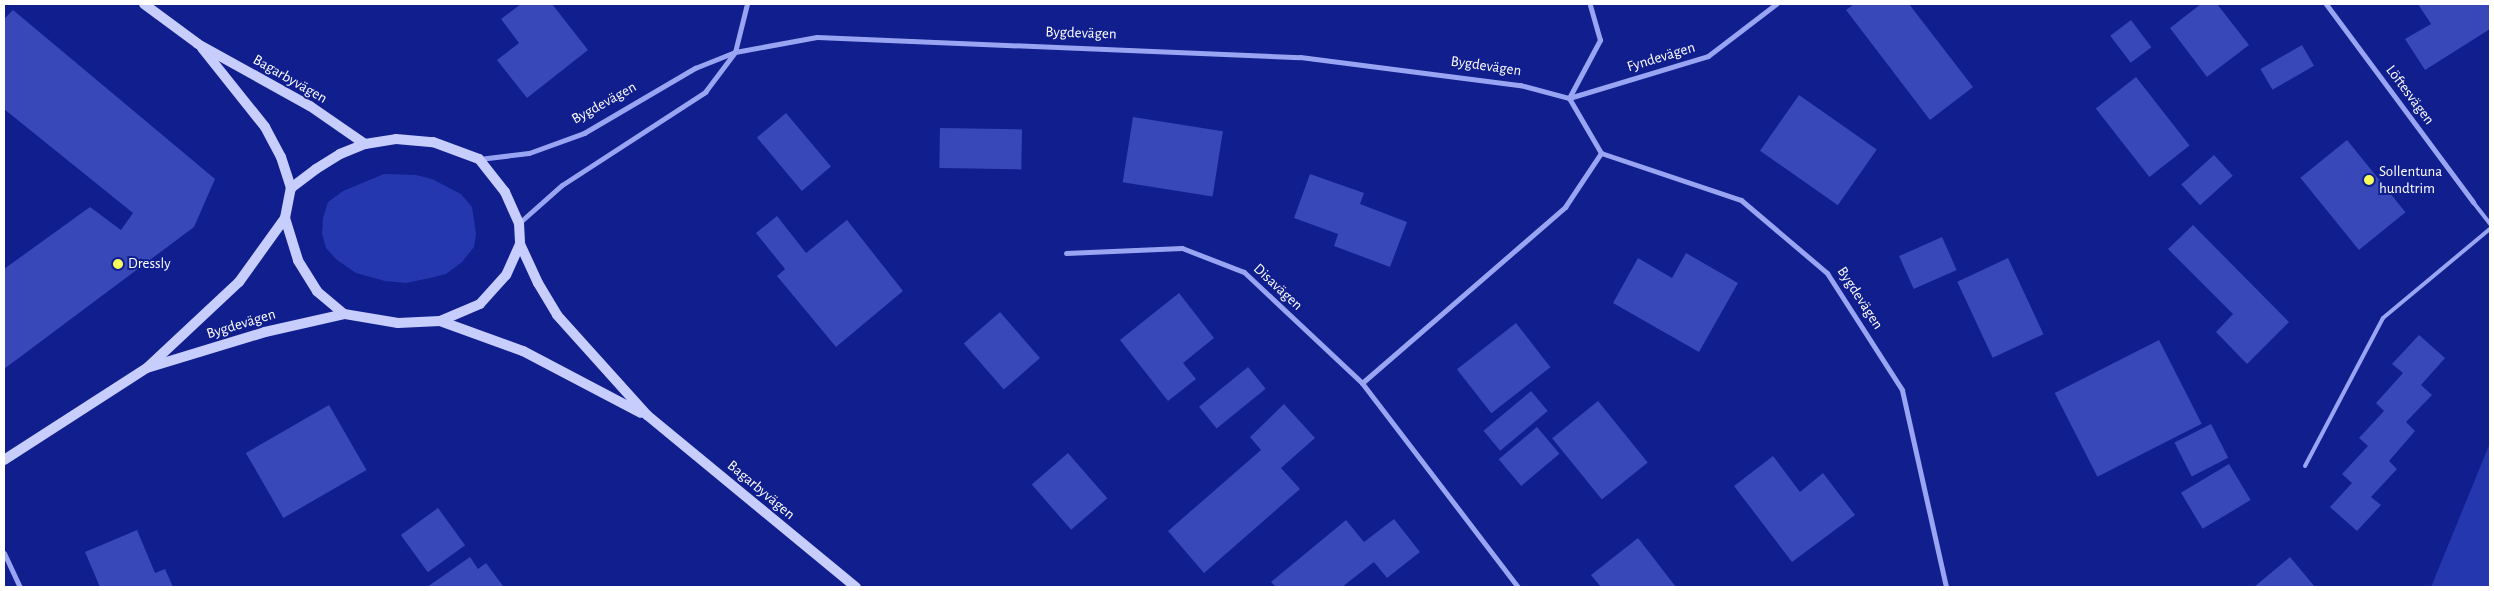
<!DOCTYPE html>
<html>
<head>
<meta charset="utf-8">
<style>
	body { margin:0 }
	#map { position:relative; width:2494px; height:591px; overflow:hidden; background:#101e8e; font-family:"Alegreya Sans",sans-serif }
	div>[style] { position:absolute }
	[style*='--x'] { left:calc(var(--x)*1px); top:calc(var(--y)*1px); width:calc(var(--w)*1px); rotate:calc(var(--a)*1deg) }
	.green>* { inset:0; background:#2537af }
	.building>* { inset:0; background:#3848b8; transform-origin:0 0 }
	.lane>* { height:4px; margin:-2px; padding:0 2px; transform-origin:2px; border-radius:2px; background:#99a4f2 }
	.street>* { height:5px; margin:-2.5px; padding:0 2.5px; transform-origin:2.5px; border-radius:2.5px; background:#99a4f2 }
	.secondary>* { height:10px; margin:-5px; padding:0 5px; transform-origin:5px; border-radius:5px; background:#c7cdfc }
	.dots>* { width:14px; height:14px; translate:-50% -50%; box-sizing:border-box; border:2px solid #101e8e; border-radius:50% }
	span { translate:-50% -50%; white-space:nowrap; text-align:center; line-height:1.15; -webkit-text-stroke:4px #101e8e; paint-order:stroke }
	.street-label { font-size:15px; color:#fff }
	.poi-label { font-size:15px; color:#fff }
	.left { translate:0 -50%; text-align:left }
	.frame { position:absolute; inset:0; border:5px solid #fff; pointer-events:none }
</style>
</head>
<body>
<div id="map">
	<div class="green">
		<i style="clip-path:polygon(384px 174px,416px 175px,432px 179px,461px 194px,472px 207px,476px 234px,474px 247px,462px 262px,446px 274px,430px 278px,406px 283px,385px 281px,356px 273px,337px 260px,326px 248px,322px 234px,323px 218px,328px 202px,343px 191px)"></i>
		<i style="clip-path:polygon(2490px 443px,2490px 587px,2431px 587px)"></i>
	</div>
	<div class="building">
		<i style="clip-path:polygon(521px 4px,552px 4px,588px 50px,527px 98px,497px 60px,519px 43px,501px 19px)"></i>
		<i style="clip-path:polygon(1854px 4px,1909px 4px,1973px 87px,1930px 120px,1846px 10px)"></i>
		<i style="clip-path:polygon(2201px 4px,2217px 4px,2249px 45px,2207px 77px,2170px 28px)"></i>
		<i style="clip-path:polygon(2418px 4px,2490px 4px,2490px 29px,2425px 70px,2405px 39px,2431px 24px)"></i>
		<i style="clip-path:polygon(13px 10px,215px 179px,194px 227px,4px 369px,4px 269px,90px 207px,121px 230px,133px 213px,4px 109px,4px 19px)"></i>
		<i style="left:2131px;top:20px;width:34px;height:26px;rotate:53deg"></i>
		<i style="left:2302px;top:45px;width:24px;height:48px;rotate:60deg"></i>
		<i style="left:2136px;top:77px;width:87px;height:51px;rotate:52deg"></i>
		<i style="left:1799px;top:95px;width:95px;height:68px;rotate:35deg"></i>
		<i style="left:786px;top:113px;width:70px;height:38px;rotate:50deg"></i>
		<i style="left:1133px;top:117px;width:91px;height:66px;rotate:9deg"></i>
		<i style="left:940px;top:128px;width:82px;height:40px;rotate:1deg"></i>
		<i style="left:2347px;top:140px;width:93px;height:60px;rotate:51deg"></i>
		<i style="left:2214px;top:155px;width:28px;height:44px;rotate:48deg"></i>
		<i style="clip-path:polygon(1310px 174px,1364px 193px,1360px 204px,1407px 222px,1390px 267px,1334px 246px,1338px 234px,1294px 218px)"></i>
		<i style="clip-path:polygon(777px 216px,806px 253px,847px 220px,903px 291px,836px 347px,777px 276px,785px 269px,756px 233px)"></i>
		<i style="clip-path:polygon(2193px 225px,2289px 322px,2247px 364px,2216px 332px,2233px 314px,2168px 249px)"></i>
		<i style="left:1942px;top:237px;width:36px;height:47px;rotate:66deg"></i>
		<i style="clip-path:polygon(1686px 253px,1738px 283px,1699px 352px,1613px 303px,1638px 258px,1672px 278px)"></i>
		<i style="left:2008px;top:258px;width:84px;height:56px;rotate:65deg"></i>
		<i style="clip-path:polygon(1179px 293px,1214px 338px,1183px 363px,1196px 379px,1168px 401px,1120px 340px)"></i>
		<i style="left:1000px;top:312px;width:61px;height:48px;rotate:49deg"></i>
		<i style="left:1516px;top:323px;width:56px;height:75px;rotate:52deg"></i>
		<i style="clip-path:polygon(2419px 335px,2445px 358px,2421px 385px,2432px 395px,2406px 422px,2415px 431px,2389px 461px,2397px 469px,2371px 497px,2381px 505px,2357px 531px,2330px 507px,2352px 483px,2342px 474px,2368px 446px,2359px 438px,2384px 411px,2376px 403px,2403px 373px,2392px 364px)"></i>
		<i style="left:2159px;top:340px;width:94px;height:117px;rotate:63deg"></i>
		<i style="left:1248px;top:367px;width:28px;height:63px;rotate:51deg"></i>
		<i style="left:1531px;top:391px;width:26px;height:62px;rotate:50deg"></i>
		<i style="left:1598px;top:401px;width:79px;height:59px;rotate:51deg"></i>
		<i style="clip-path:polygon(1284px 404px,1315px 438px,1281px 468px,1300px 489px,1204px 573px,1168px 531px,1261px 450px,1250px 437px)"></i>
		<i style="left:329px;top:405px;width:75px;height:96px;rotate:60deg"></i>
		<i style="left:2211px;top:424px;width:38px;height:41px;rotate:63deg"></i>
		<i style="left:1537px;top:427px;width:35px;height:50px;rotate:50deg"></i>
		<i style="left:1068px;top:453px;width:60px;height:48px;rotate:49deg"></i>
		<i style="clip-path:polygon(1773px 456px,1800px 492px,1823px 473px,1855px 515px,1792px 562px,1734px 486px)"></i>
		<i style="left:2229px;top:464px;width:42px;height:56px;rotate:59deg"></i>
		<i style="left:438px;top:508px;width:46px;height:46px;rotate:54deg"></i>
		<i style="clip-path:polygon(1394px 519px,1420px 552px,1387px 578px,1374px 562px,1342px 587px,1276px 587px,1271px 582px,1346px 520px,1364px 542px)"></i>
		<i style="clip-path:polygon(137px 530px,155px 573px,165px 569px,173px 587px,100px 587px,85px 552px)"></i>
		<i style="clip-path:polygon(1638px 538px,1676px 587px,1601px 587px,1591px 575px)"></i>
		<i style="clip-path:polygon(470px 557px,478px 569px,486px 563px,503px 586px,427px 587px)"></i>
		<i style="clip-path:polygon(2290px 557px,2315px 587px,2254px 587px)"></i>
	</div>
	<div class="lane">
		<i style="--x:2473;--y:202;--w:28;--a:52"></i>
		<i style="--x:2305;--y:466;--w:167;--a:-62.2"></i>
		<i style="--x:2383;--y:318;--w:139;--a:-39.8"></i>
	</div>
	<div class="street">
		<i style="--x:2326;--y:4;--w:247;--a:53.4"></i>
		<i style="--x:1569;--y:98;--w:145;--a:-16.8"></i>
		<i style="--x:1708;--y:56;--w:86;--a:-37.4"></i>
		<i style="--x:1569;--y:98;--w:66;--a:-61.9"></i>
		<i style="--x:1600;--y:40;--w:37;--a:-106"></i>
		<i style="--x:479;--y:159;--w:50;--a:-6.8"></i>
		<i style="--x:529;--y:153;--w:59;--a:-20"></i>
		<i style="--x:584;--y:133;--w:129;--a:-30.4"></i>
		<i style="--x:695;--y:68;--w:43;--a:-21.8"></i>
		<i style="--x:735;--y:52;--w:83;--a:-10.4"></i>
		<i style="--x:817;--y:37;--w:483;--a:2.4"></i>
		<i style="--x:1300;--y:57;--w:222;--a:7.3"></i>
		<i style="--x:1520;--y:85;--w:51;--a:14.9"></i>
		<i style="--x:1569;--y:98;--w:64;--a:59.8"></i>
		<i style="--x:1601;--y:153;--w:148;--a:18.6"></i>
		<i style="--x:1741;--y:200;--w:113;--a:40.3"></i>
		<i style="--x:1827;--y:273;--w:139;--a:57.3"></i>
		<i style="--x:1902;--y:390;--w:202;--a:77.4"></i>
		<i style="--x:519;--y:223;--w:57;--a:-41.5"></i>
		<i style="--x:562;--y:185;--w:171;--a:-33"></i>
		<i style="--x:705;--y:92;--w:50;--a:-53.1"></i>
		<i style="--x:735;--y:52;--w:49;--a:-76"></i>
		<i style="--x:1066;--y:253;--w:116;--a:-2.5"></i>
		<i style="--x:1182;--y:248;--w:66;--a:21.2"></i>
		<i style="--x:1244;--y:272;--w:162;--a:43.2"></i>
		<i style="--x:1362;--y:383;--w:269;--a:-40.9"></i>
		<i style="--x:1565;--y:207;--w:65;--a:-56.3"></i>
		<i style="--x:1362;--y:383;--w:257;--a:52.6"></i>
		<i style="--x:4;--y:553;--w:38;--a:65"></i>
	</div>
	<div class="secondary">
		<i style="--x:144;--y:4;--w:67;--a:36.5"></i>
		<i style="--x:198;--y:44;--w:128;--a:29"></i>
		<i style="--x:310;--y:106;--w:67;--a:34.6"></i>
		<i style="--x:202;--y:48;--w:101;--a:51.4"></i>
		<i style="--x:265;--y:127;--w:34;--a:62"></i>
		<i style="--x:281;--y:157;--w:33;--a:72"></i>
		<i style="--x:396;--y:139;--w:37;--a:5"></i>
		<i style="--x:433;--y:142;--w:49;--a:20.3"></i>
		<i style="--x:479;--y:159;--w:42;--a:51.8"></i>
		<i style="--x:505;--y:192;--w:34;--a:66"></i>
		<i style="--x:519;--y:223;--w:21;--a:87"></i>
		<i style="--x:520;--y:244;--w:34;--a:114"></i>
		<i style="--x:506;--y:275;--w:39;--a:132"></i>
		<i style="--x:480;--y:304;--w:43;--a:157"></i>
		<i style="--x:440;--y:321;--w:42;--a:177.3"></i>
		<i style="--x:398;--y:323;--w:55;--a:-170.5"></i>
		<i style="--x:344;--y:314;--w:35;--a:-140"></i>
		<i style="--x:317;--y:291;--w:36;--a:-122"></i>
		<i style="--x:298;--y:260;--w:44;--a:-107.2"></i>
		<i style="--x:285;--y:218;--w:31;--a:-79"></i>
		<i style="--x:291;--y:188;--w:31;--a:-37"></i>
		<i style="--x:316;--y:169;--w:28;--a:-32"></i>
		<i style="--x:340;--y:154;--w:27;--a:-22"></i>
		<i style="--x:365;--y:144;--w:31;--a:-9"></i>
		<i style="--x:520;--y:244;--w:43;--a:65.2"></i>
		<i style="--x:538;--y:283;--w:37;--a:59"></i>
		<i style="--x:557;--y:315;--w:135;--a:48"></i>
		<i style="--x:647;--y:415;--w:271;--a:39.5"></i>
		<i style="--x:440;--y:321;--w:88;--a:19.9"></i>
		<i style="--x:523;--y:351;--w:133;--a:27.7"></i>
		<i style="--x:150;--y:367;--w:120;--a:-16.9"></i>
		<i style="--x:265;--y:332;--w:81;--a:-12.8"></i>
		<i style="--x:4;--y:460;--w:170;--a:-32.8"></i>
		<i style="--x:147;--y:368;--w:126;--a:-43.1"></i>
		<i style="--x:239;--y:282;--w:79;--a:-54.3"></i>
	</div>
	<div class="dots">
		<i style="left:2369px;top:180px;background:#f9ff5a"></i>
		<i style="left:118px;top:264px;background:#f9ff5a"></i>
	</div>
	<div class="street-label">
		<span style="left:1081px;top:33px;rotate:2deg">Bygdevägen</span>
		<span style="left:1661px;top:57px;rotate:-17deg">Fyndevägen</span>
		<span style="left:1486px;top:66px;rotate:8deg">Bygdevägen</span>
		<span style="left:290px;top:79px;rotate:30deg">Bagarbyvägen</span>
		<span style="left:2410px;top:95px;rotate:53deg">Löftesvägen</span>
		<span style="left:604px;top:103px;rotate:-29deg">Bygdevägen</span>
		<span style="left:1278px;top:287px;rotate:43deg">Disavägen</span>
		<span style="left:1860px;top:298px;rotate:57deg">Bygdevägen</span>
		<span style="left:241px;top:324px;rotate:-17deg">Bygdevägen</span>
		<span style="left:761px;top:490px;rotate:40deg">Bagarbyvägen</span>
	</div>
	<div class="poi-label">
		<span class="left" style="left:2379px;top:180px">Sollentuna<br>hundtrim</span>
		<span class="left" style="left:128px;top:264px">Dressly</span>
	</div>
	<div class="frame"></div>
</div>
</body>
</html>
